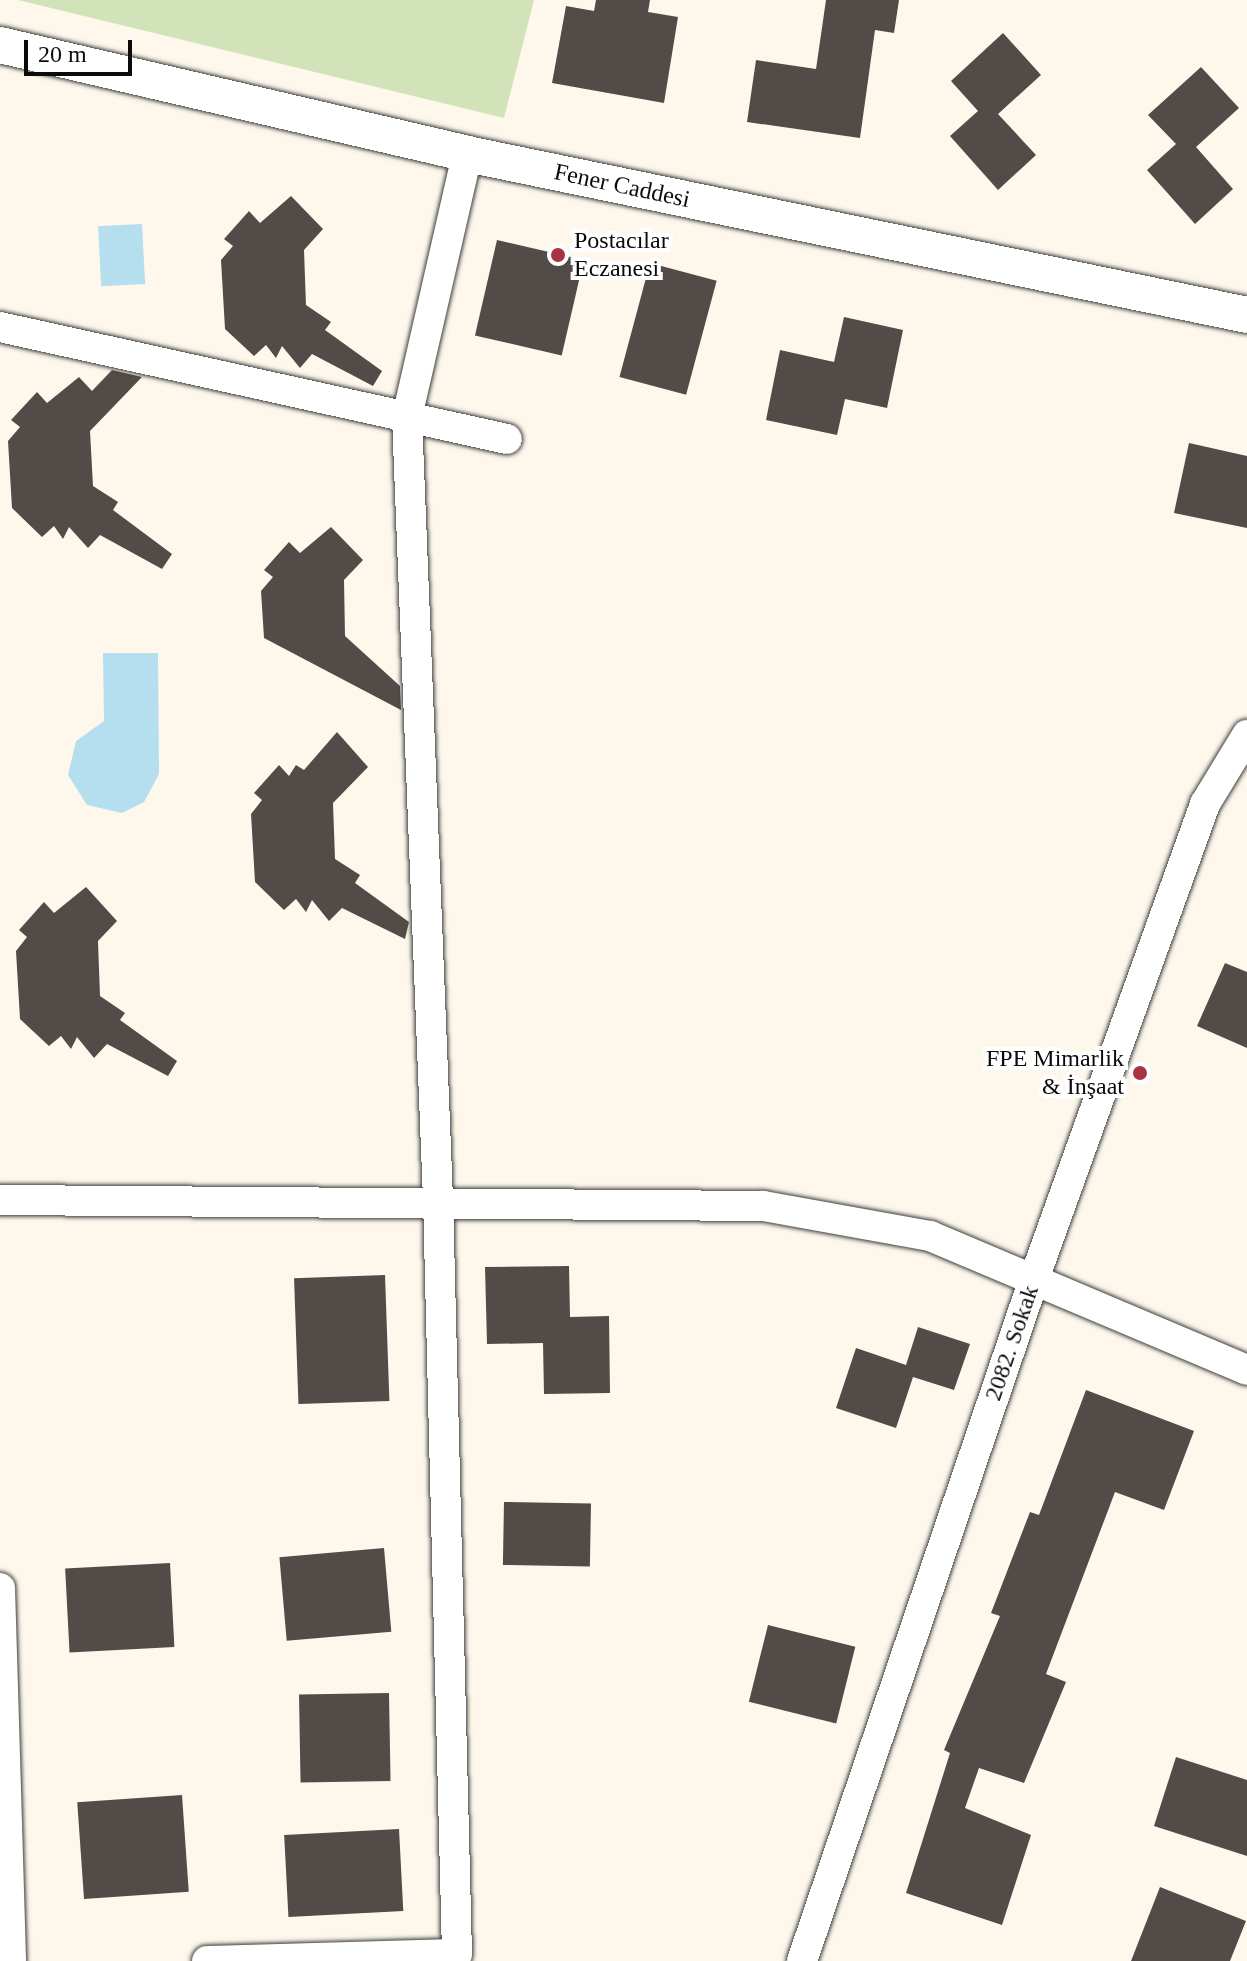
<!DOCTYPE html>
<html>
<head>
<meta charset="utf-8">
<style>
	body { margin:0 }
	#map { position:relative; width:1247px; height:1961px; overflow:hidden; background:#fdf8eb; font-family:"Times New Roman",serif }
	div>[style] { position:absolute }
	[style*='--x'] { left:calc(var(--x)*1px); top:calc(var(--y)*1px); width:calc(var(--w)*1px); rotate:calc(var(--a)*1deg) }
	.green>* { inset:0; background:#d2e3b9 }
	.water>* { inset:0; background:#b5deee; transform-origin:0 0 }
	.building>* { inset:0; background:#524b48; transform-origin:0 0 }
	.roads { filter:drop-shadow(0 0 2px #3e3e3e) drop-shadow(0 0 2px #3e3e3e) }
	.minor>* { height:30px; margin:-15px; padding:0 15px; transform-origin:15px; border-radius:15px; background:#fff }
	.tertiary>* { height:36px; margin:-18px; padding:0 18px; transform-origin:18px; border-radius:18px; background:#fff }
	.dots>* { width:22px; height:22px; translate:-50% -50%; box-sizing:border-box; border:4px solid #fff; border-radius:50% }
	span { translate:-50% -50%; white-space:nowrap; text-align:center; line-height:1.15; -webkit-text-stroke:8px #fff; paint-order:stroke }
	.street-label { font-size:24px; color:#0b0b0b }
	.poi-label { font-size:24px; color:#0b0b0b }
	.left { translate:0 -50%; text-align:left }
	.right { translate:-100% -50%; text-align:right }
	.scale { position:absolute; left:24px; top:40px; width:108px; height:36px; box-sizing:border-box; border:4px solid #0b0b0b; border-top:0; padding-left:10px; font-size:24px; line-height:28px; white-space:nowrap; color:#0b0b0b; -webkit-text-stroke:6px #fff; paint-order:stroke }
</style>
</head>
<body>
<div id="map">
	<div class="green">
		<i style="clip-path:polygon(18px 0,534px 0,504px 118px)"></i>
	</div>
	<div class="water">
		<i style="left:142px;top:224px;width:60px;height:44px;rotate:87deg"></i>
		<i style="clip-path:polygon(103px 653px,158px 653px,159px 774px,144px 802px,122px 813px,87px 805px,68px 775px,76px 741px,104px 721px)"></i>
	</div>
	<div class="building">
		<i style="clip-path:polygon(596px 0,650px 0,648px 12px,678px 17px,664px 103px,552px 83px,566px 6px,594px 11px)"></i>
		<i style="clip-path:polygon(826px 0,899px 0,894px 33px,875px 30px,860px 138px,747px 122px,756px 60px,816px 69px)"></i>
		<i style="clip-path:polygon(1003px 33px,1041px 75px,998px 114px,1036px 155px,998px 190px,950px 136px,978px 111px,951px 81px)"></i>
		<i style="clip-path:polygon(1201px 67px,1239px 108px,1196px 147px,1233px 189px,1195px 224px,1147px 170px,1176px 144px,1148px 115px)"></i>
		<i style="clip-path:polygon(291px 196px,323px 229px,304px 250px,306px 305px,331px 322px,325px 330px,382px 371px,373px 386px,312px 354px,300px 368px,282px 346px,276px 358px,266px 345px,254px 356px,225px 329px,221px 260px,233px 246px,224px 239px,249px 211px,260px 223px)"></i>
		<i style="left:497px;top:240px;width:89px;height:98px;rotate:13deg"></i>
		<i style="left:650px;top:263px;width:69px;height:118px;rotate:15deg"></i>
		<i style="clip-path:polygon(844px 317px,903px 330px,887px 408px,845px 399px,837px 435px,766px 420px,780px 350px,834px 362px)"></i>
		<i style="clip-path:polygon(112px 370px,142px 377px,90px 431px,93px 486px,118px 502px,113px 510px,172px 554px,162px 569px,100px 535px,88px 548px,69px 527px,63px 539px,54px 526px,42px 537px,12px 508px,8px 441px,20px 427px,11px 420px,37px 392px,47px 403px,79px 377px,92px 391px)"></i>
		<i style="clip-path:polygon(1189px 443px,1247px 456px,1247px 528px,1174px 513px)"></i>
		<i style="clip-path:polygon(331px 527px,363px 560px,344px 580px,345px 636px,400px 686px,401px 710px,264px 638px,261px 591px,273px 577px,264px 570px,289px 542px,300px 553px)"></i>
		<i style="clip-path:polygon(337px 732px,368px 767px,333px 803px,335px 859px,360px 875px,355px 883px,409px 922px,405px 939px,342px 908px,329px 921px,312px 900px,306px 912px,296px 899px,284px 910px,255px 882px,251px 814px,262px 800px,254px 793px,279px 765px,289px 776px,296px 765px,304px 770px)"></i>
		<i style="clip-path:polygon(86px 887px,117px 921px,98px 941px,100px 996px,125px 1013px,120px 1020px,177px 1061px,168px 1076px,107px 1044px,94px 1058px,77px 1037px,71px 1049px,61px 1036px,49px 1046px,20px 1019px,16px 951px,27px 937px,19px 930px,44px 902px,54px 913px)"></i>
		<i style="clip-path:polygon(1225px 963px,1247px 972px,1247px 1048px,1197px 1026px)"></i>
		<i style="clip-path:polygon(569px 1266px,570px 1317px,609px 1316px,610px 1393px,544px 1394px,543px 1343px,487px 1344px,485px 1267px)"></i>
		<i style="left:385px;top:1275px;width:126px;height:91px;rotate:88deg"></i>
		<i style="clip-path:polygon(918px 1327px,970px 1344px,954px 1390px,913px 1377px,896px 1428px,836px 1408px,856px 1348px,906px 1365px)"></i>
		<i style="clip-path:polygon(1086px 1390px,1194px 1431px,1164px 1510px,1115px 1492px,1046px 1674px,1066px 1682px,1024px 1783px,979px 1768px,965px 1808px,1031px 1835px,1002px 1925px,906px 1893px,950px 1753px,944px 1750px,1000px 1616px,991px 1613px,1030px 1512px,1039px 1515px)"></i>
		<i style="left:504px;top:1502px;width:87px;height:63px;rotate:1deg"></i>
		<i style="left:384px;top:1548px;width:84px;height:105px;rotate:85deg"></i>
		<i style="left:170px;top:1563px;width:84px;height:105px;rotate:87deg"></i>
		<i style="left:768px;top:1625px;width:90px;height:79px;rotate:14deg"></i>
		<i style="left:389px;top:1693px;width:88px;height:90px;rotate:89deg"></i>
		<i style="clip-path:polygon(1176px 1757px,1247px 1780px,1247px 1856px,1154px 1826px)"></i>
		<i style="left:182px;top:1795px;width:97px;height:105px;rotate:86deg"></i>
		<i style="left:399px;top:1829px;width:82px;height:115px;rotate:87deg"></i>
		<i style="clip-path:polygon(1160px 1887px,1246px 1921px,1230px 1961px,1131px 1961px)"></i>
	</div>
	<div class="roads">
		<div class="minor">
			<i style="--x:0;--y:327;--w:519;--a:12.46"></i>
			<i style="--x:0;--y:1200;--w:763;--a:0.45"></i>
			<i style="--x:763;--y:1206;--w:170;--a:10.2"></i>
			<i style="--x:930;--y:1236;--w:344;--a:22.9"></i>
			<i style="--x:0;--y:1588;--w:373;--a:88.3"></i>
			<i style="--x:207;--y:1961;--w:250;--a:-1.6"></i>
			<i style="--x:457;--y:1954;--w:755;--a:-91.44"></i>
			<i style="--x:438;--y:1199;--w:783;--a:-92.27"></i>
			<i style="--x:407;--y:417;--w:270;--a:-77.1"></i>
			<i style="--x:802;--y:1961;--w:720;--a:-71.21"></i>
			<i style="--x:1034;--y:1279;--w:505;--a:-70.2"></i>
			<i style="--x:1205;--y:804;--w:81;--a:-58.7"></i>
		</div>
		<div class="tertiary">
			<i style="--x:0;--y:45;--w:480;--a:13.1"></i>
			<i style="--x:467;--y:154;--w:796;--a:11.66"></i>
		</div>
	</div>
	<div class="dots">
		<i style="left:558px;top:255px;background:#aa3343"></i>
		<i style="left:1140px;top:1073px;background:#aa3343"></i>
	</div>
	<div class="street-label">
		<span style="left:622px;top:186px;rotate:12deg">Fener Caddesi</span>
		<span style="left:1012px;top:1343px;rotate:-71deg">2082. Sokak</span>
	</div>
	<div class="poi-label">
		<span class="left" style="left:574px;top:255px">Postacılar<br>Eczanesi</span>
		<span class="right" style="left:1124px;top:1073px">FPE Mimarlik<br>&amp; İnşaat</span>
	</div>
	<div class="scale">20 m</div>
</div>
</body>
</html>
